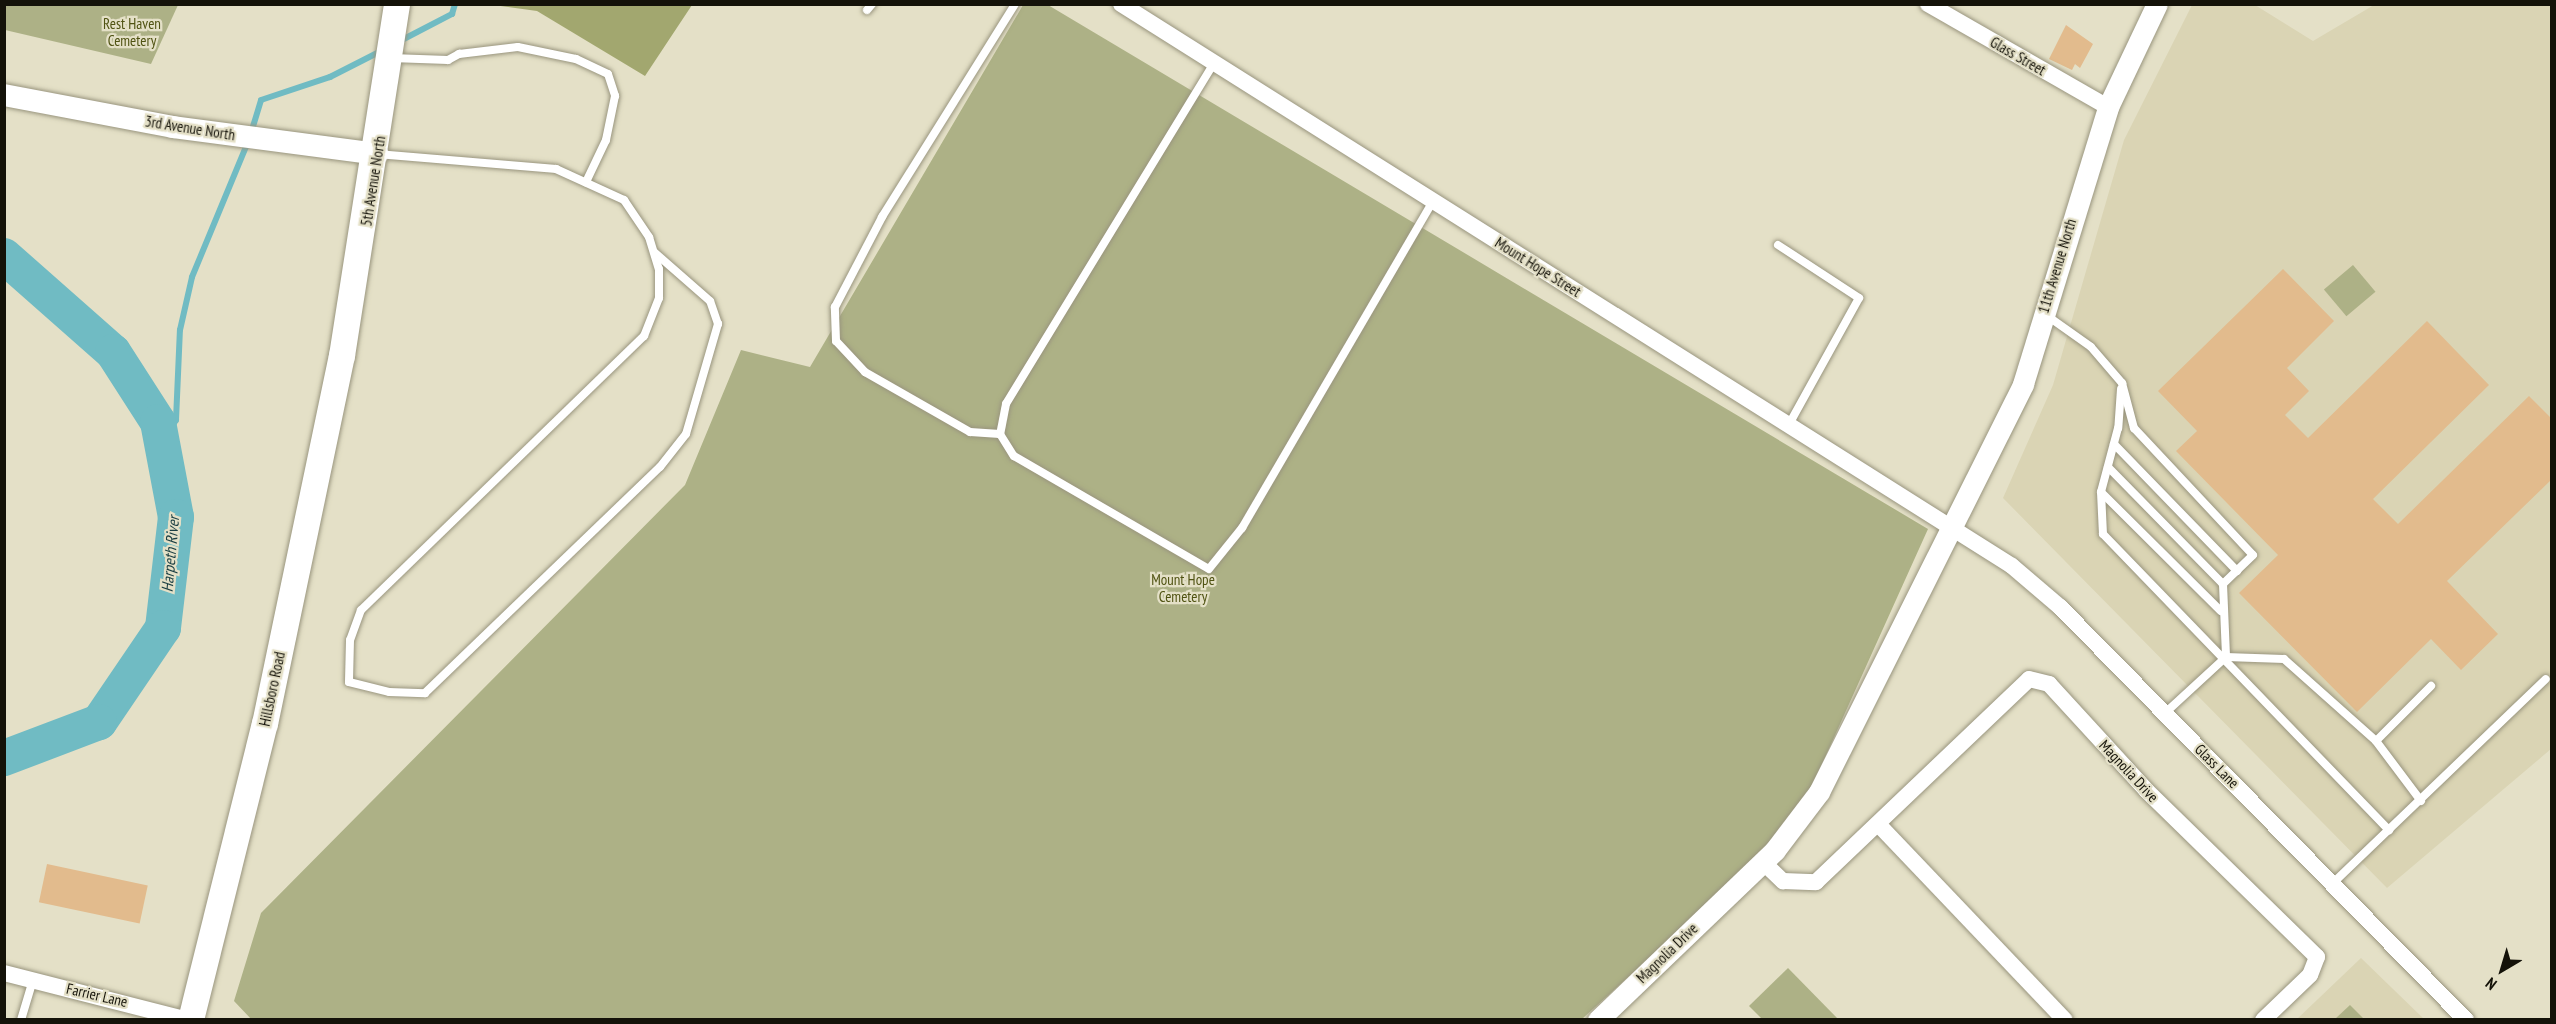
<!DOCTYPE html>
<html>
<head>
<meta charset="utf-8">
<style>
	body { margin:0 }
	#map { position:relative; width:2556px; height:1024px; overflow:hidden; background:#e4e0c7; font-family:"PT Sans Narrow",sans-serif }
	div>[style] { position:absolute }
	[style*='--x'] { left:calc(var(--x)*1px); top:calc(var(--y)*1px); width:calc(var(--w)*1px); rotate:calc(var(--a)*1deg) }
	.built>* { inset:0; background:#dad4b4 }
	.green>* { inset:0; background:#adb186; transform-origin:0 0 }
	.forest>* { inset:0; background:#a2a76f }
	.stream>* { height:6px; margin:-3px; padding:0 3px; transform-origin:3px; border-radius:3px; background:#70bbc3 }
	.river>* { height:36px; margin:-18px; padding:0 18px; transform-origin:18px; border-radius:18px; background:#70bbc3 }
	.building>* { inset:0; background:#e2bb8d; transform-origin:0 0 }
	.roads { filter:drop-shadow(0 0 2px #99957e) drop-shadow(0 0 2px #99957e) }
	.service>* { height:8px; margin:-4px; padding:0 4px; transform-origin:4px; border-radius:4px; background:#fff }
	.minor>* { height:16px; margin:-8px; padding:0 8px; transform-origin:8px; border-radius:8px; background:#fff }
	.tertiary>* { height:21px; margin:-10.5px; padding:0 10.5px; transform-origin:10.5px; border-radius:10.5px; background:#fff }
	.secondary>* { height:22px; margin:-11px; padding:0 11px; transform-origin:11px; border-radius:11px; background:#fff }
	.primary>* { height:26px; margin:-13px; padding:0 13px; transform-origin:13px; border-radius:13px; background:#fff }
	span { translate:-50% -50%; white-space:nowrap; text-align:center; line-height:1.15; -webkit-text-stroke:4.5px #e4e0c7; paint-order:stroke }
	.park-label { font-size:15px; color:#505313 }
	.street-label { font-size:15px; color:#141209 }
	.water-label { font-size:16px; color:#1a3e42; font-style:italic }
	.frame { position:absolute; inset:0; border:6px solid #141209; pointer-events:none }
	.north { position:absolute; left:2472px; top:940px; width:60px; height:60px; -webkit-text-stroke:4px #e4e0c7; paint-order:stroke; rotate:218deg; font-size:16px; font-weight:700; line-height:24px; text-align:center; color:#141209 }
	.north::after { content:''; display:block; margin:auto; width:21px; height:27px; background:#141209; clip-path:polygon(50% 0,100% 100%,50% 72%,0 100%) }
</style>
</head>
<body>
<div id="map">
	<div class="built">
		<i style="clip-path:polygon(2192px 5px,2255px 5px,2313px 41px,2374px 5px,2551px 5px,2551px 749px,2387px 888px,2003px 498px,2053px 385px,2124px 140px)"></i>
		<i style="clip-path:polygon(2361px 958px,2424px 1019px,2296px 1020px)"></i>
	</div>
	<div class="green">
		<i style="clip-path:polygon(5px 4px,178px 4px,178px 5px,151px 64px,5px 30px)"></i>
		<i style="clip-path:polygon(1023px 5px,1048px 5px,1928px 529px,1794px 826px,1582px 1019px,252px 1020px,234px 1001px,261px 913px,685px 485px,741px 350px,810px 367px)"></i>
		<i style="left:2353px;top:265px;width:35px;height:38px;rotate:50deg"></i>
		<i style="clip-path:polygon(1788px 968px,1838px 1019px,1762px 1019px,1749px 1006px)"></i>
		<i style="clip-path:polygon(2350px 1005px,2364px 1019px,2335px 1019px)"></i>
	</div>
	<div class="forest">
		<i style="clip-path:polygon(493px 5px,692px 5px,645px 76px,537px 11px)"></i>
	</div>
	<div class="stream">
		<i style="--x:398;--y:42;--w:61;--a:-27.4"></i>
		<i style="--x:452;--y:14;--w:10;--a:-73"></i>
		<i style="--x:251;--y:133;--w:34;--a:-73"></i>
		<i style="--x:261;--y:100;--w:73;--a:-18.4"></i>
		<i style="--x:330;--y:77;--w:59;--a:-27"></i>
		<i style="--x:162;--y:444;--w:28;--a:-60"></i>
		<i style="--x:176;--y:420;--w:90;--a:-87.5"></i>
		<i style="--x:180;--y:330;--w:54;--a:-77.2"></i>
		<i style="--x:192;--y:277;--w:146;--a:-67.5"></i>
	</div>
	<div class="river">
		<i style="--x:4;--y:256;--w:145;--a:41.4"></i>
		<i style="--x:113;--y:352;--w:83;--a:57.3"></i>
		<i style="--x:158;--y:422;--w:97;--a:79.3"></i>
		<i style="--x:176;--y:517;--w:112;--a:96.7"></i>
		<i style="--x:163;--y:628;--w:114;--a:124.2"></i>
		<i style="--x:99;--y:722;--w:102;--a:159.2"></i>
	</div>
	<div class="building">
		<i style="clip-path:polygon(2066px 25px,2093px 44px,2080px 68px,2075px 64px,2072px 70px,2049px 59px)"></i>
		<i style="clip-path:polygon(2283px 269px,2334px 321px,2287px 368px,2309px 391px,2285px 415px,2308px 438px,2427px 321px,2489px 385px,2373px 499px,2398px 524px,2529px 396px,2552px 419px,2552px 479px,2447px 581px,2498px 634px,2461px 670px,2431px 639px,2357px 712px,2239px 593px,2278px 555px,2176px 451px,2197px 431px,2158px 391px)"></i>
		<i style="left:47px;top:864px;width:103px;height:39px;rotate:12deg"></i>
	</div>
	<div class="roads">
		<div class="service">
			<i style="--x:867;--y:10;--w:8;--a:-50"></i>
			<i style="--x:391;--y:58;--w:57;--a:2"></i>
			<i style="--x:448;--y:60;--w:13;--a:-29"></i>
			<i style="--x:459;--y:54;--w:59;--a:-6.8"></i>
			<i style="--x:518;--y:47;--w:59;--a:11.7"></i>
			<i style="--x:576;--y:59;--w:35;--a:25"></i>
			<i style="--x:608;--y:74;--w:23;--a:72"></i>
			<i style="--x:615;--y:96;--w:45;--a:101.6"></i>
			<i style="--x:606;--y:140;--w:47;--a:115.5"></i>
			<i style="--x:1214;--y:63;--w:399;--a:121.4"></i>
			<i style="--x:1006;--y:404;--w:31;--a:101"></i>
			<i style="--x:1000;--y:434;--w:26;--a:58"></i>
			<i style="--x:1014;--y:456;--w:225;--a:30.1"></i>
			<i style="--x:1209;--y:569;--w:53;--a:-51.2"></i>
			<i style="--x:1242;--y:528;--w:379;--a:-59.7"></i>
			<i style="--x:377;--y:154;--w:180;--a:4.8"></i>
			<i style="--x:556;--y:169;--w:75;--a:24.5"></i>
			<i style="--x:624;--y:200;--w:45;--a:56"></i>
			<i style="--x:649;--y:237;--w:34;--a:73"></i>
			<i style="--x:659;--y:269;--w:29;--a:90"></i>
			<i style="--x:659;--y:298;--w:41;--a:111.5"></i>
			<i style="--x:644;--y:336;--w:394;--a:135.9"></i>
			<i style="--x:361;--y:610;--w:32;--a:110"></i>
			<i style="--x:350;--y:640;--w:42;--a:91.4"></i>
			<i style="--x:349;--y:682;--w:41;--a:14"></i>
			<i style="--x:389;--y:692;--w:36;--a:2"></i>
			<i style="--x:425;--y:693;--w:326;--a:-43.9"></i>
			<i style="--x:660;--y:467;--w:42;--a:-51.8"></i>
			<i style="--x:686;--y:434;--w:115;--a:-73.8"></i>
			<i style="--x:718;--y:324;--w:24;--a:-109"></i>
			<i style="--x:710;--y:301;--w:74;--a:-138.8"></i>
			<i style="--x:1778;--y:245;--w:97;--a:33.2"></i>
			<i style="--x:1859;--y:298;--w:146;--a:119"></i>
			<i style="--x:2046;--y:315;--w:55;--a:35.4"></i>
			<i style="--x:2091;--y:347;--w:48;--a:49.3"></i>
			<i style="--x:2122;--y:383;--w:47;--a:75.1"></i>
			<i style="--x:2134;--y:428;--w:174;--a:46.9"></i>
			<i style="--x:2253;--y:555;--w:42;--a:136"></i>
			<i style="--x:2223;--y:584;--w:73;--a:87.6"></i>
			<i style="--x:2121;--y:389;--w:39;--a:94"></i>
			<i style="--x:2118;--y:428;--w:66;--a:104.9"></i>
			<i style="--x:2101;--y:492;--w:169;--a:44.8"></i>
			<i style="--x:1000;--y:434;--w:30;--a:-176"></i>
			<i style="--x:970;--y:432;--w:121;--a:-150.3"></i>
			<i style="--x:865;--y:372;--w:42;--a:-133.1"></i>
			<i style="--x:836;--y:341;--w:34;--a:-92"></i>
			<i style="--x:835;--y:307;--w:102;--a:-62.4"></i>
			<i style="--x:882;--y:217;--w:251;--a:-58"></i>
			<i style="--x:2114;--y:444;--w:177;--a:45.9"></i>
			<i style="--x:2108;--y:467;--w:164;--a:45.5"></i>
			<i style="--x:2101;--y:492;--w:42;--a:87.3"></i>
			<i style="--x:2103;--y:534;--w:412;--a:46"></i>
			<i style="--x:2164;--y:714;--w:84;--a:-42.6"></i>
			<i style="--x:2226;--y:657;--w:58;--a:2"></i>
			<i style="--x:2284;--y:659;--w:123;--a:41.7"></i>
			<i style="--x:2376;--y:741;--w:75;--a:53.1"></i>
			<i style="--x:2376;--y:741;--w:78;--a:-45"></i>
			<i style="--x:2332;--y:884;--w:296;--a:-43.8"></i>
			<i style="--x:21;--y:1020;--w:42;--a:-73.3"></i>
		</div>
		<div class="minor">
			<i style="--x:1121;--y:4;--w:1053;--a:32.24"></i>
			<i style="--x:2012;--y:566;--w:63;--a:40.5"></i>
			<i style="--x:2060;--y:607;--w:579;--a:45.49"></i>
			<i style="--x:1928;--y:4;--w:207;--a:29.8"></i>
			<i style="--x:1879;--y:825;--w:269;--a:46.4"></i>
			<i style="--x:1763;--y:862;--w:28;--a:44"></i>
			<i style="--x:1783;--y:881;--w:33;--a:2"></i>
			<i style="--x:1816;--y:882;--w:294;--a:-43.6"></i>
			<i style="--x:2029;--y:679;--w:21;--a:14"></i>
			<i style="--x:2049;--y:684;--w:144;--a:47.5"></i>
			<i style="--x:2146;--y:790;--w:239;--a:44.3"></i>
			<i style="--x:2317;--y:957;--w:19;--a:111"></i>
			<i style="--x:2310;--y:975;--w:65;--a:136.2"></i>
			<i style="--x:4;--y:973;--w:191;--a:14.3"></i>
		</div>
		<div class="tertiary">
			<i style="--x:1598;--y:1020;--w:245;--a:-43.8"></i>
			<i style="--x:1775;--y:850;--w:73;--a:-52.8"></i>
			<i style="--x:1819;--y:792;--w:456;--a:-63.4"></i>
			<i style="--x:2023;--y:384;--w:290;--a:-72.9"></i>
			<i style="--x:2108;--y:107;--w:114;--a:-64.6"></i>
		</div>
		<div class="secondary">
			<i style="--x:4;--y:95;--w:172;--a:10.7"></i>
			<i style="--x:173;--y:127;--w:206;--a:7.5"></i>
		</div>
		<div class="primary">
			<i style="--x:191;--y:1020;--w:305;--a:-76"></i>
			<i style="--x:265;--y:724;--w:376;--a:-78.2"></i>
			<i style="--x:342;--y:356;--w:356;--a:-81.1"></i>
		</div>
	</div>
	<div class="park-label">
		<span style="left:132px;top:32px">Rest Haven<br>Cemetery</span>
		<span style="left:1183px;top:588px">Mount Hope<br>Cemetery</span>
	</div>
	<div class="street-label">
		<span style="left:2018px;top:56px;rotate:30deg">Glass Street</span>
		<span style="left:190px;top:128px;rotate:9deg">3rd Avenue North</span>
		<span style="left:373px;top:181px;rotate:-81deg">5th Avenue North</span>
		<span style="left:2057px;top:266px;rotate:-73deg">11th Avenue North</span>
		<span style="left:1538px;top:267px;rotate:32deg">Mount Hope Street</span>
		<span style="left:272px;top:689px;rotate:-78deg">Hillsboro Road</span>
		<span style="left:2217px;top:766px;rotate:45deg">Glass Lane</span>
		<span style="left:2129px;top:771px;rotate:47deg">Magnolia Drive</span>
		<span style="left:1667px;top:953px;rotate:-44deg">Magnolia Drive</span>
		<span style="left:97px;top:995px;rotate:13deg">Farrier Lane</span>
	</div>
	<div class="water-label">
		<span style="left:170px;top:554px;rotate:-85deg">Harpeth River</span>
	</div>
	<div class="frame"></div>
	<div class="north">N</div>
</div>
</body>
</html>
